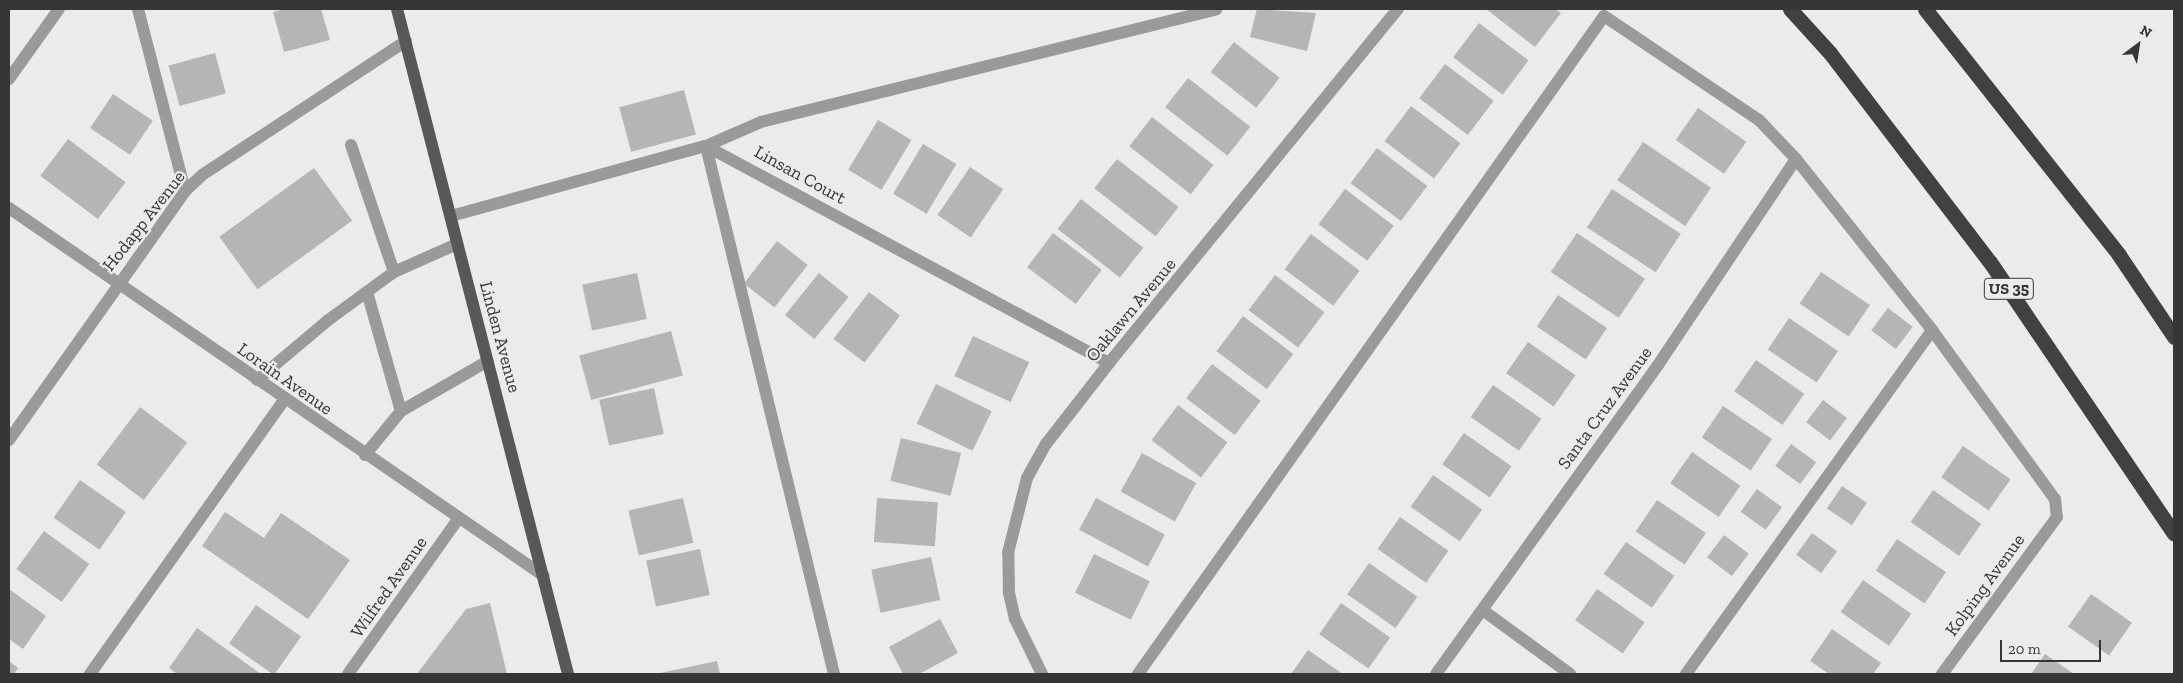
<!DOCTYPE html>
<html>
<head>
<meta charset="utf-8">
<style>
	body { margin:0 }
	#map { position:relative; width:2183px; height:683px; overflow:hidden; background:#eceaed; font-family:"Zilla Slab",serif }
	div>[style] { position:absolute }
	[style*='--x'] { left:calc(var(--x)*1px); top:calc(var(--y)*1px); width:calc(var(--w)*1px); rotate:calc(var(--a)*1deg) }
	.building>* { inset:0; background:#b5b4b7; transform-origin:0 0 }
	.minor>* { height:12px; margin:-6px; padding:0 6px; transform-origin:6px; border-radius:6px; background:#9b9a99 }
	.major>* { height:12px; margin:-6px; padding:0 6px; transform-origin:6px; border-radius:6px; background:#595856 }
	.highway>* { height:15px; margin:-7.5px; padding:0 7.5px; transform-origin:7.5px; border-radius:7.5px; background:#43413f }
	span { translate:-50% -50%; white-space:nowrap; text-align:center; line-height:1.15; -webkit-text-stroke:4.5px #eceaed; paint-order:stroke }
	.shield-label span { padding:1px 4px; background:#eceaed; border:1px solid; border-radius:4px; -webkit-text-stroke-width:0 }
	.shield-label { font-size:16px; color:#373637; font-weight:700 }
	.street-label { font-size:18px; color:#373637 }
	.frame { position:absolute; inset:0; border:10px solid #373637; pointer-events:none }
	.north { position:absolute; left:2113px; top:20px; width:50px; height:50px; -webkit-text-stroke:4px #eceaed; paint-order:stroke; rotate:31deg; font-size:14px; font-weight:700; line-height:20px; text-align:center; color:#373637 }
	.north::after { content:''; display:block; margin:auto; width:18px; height:22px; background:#373637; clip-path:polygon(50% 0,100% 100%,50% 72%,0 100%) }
	.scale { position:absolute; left:2000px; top:640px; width:101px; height:22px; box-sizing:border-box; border:2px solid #373637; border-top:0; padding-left:6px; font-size:15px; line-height:18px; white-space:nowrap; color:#373637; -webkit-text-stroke:4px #eceaed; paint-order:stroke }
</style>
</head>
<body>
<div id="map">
	<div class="building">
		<i style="clip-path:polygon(285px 9px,321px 9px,330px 40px,284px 52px,273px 12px)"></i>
		<i style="clip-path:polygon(1257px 9px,1316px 13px,1307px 51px,1250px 37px)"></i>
		<i style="clip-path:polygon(1486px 9px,1555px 9px,1561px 13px,1535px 47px)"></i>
		<i style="left:1479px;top:23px;width:62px;height:43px;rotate:37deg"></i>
		<i style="left:1234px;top:42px;width:58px;height:38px;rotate:38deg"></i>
		<i style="left:215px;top:53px;width:42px;height:48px;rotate:75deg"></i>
		<i style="left:1445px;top:64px;width:61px;height:43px;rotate:37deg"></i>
		<i style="left:1188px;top:78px;width:79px;height:37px;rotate:38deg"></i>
		<i style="left:684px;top:90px;width:46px;height:67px;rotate:75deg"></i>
		<i style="left:113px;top:94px;width:48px;height:41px;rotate:34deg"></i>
		<i style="left:1411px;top:106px;width:62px;height:44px;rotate:37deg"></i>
		<i style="left:1698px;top:108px;width:59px;height:39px;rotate:35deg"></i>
		<i style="left:1152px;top:117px;width:78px;height:37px;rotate:38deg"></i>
		<i style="left:878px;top:120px;width:39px;height:58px;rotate:31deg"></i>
		<i style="left:68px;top:139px;width:72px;height:46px;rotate:37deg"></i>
		<i style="left:1643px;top:142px;width:82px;height:46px;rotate:34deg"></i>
		<i style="left:923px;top:144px;width:39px;height:58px;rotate:31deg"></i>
		<i style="left:1377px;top:148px;width:63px;height:44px;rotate:37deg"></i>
		<i style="left:1117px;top:159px;width:78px;height:37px;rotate:38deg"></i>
		<i style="left:970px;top:167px;width:40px;height:58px;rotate:34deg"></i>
		<i style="left:314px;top:168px;width:65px;height:117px;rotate:54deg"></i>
		<i style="left:1345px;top:189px;width:61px;height:44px;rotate:37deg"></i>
		<i style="left:1612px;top:189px;width:82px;height:46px;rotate:33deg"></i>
		<i style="left:1081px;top:199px;width:79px;height:38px;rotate:38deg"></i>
		<i style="left:1053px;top:233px;width:61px;height:43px;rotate:37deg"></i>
		<i style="left:1577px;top:233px;width:82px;height:47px;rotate:34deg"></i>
		<i style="left:1311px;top:234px;width:61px;height:44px;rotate:37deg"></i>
		<i style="left:777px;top:241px;width:39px;height:54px;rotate:38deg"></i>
		<i style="left:1821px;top:272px;width:59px;height:38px;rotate:34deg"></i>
		<i style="left:637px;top:273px;width:47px;height:56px;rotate:78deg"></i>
		<i style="left:819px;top:273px;width:38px;height:54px;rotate:39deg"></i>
		<i style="left:1275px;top:275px;width:62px;height:44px;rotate:37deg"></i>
		<i style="left:869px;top:292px;width:39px;height:59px;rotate:37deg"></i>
		<i style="left:1558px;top:295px;width:59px;height:38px;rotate:34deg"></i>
		<i style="left:1888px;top:308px;width:31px;height:28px;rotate:37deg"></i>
		<i style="left:1243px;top:316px;width:63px;height:44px;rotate:37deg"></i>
		<i style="left:1789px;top:318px;width:59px;height:38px;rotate:34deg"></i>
		<i style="left:671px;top:331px;width:46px;height:95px;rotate:75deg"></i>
		<i style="left:973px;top:336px;width:62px;height:44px;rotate:25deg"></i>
		<i style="left:1528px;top:342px;width:58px;height:38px;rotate:35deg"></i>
		<i style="left:1756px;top:360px;width:59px;height:38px;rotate:35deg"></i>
		<i style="left:1212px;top:364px;width:61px;height:43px;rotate:37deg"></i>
		<i style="left:936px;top:384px;width:62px;height:44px;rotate:26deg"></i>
		<i style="left:1493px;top:385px;width:59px;height:39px;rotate:35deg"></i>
		<i style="left:654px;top:388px;width:47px;height:56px;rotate:78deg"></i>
		<i style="left:1823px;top:400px;width:30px;height:28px;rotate:37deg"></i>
		<i style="left:1178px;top:405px;width:62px;height:44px;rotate:37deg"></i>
		<i style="left:1723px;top:406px;width:59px;height:38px;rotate:34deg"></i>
		<i style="left:140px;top:407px;width:59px;height:72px;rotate:37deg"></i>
		<i style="left:1464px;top:433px;width:58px;height:38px;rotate:35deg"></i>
		<i style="left:901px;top:438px;width:62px;height:44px;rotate:14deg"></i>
		<i style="left:1791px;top:444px;width:31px;height:27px;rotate:36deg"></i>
		<i style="left:1963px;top:446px;width:58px;height:38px;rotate:35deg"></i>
		<i style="left:1692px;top:452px;width:59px;height:38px;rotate:35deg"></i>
		<i style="left:1142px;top:453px;width:62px;height:44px;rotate:29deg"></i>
		<i style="left:1433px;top:475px;width:60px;height:39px;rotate:35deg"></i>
		<i style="left:80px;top:480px;width:56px;height:46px;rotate:35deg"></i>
		<i style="left:1842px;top:486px;width:30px;height:27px;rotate:34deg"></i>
		<i style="left:1757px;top:489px;width:31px;height:28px;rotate:36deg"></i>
		<i style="left:1933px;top:490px;width:59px;height:39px;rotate:35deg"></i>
		<i style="left:683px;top:498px;width:46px;height:56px;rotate:77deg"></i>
		<i style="left:877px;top:498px;width:61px;height:44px;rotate:4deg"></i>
		<i style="left:1096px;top:498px;width:78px;height:36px;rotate:28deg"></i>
		<i style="left:1657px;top:500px;width:59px;height:38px;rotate:34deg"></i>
		<i style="clip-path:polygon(225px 512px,264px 538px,281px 513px,350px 560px,308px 619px,202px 546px)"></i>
		<i style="left:1400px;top:517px;width:59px;height:39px;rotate:35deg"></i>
		<i style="left:44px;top:531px;width:56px;height:47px;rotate:36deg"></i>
		<i style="left:1812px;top:533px;width:31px;height:27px;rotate:36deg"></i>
		<i style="left:1724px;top:535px;width:31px;height:28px;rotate:37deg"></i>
		<i style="left:1897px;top:539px;width:59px;height:38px;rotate:34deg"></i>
		<i style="left:1626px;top:542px;width:59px;height:39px;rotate:35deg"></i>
		<i style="left:700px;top:549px;width:47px;height:55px;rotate:78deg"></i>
		<i style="left:1094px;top:554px;width:62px;height:43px;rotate:26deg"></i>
		<i style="left:931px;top:557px;width:44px;height:61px;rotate:78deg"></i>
		<i style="left:1369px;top:563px;width:59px;height:38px;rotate:35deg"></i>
		<i style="left:1863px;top:580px;width:59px;height:39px;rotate:35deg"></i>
		<i style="clip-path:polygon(9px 589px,46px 616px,23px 649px,9px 639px)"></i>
		<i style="left:1597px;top:589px;width:58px;height:38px;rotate:35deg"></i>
		<i style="left:2091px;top:594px;width:50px;height:40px;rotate:35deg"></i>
		<i style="clip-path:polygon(490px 603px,507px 674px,417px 674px,466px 609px)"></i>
		<i style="left:1341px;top:603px;width:60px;height:38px;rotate:35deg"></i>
		<i style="left:256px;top:605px;width:55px;height:47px;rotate:35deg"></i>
		<i style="clip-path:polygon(940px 619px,958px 653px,919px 674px,903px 674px,889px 647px)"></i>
		<i style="clip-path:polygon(197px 628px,261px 674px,177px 674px,169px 668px)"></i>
		<i style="clip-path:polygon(1832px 629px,1881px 663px,1873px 674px,1829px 674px,1810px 661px)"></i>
		<i style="clip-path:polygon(1308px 650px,1343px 674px,1291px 674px)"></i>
		<i style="clip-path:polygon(2045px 654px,2074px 674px,2031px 674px)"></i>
		<i style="clip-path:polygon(9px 661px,18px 668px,14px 674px,9px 674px)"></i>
		<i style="clip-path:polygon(717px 661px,720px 674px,660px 674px,660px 673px)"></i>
	</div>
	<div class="minor">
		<i style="--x:138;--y:9;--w:188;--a:75.5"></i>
		<i style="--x:9;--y:79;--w:86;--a:-54.5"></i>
		<i style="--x:351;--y:145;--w:134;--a:71.3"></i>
		<i style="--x:9;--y:208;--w:649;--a:34.52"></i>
		<i style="--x:451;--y:216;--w:264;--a:-15.4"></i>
		<i style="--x:706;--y:146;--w:458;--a:28.3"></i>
		<i style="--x:367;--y:292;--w:124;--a:74.1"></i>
		<i style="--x:257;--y:380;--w:92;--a:-40.1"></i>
		<i style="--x:327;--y:321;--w:83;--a:-36.2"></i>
		<i style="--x:394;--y:272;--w:69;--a:-24"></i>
		<i style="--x:9;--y:440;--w:305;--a:-54.7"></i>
		<i style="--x:185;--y:191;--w:23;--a:-43"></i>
		<i style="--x:202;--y:175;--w:244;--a:-33.3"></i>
		<i style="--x:365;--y:455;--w:57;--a:-50.7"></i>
		<i style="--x:401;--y:411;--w:100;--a:-29.9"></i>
		<i style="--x:1484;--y:611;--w:107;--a:36.2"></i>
		<i style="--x:90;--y:674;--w:337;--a:-54.7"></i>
		<i style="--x:348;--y:674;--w:190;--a:-54.6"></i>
		<i style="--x:834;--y:674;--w:543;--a:-103.63"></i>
		<i style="--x:706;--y:146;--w:60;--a:-23.6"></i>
		<i style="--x:761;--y:122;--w:469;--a:-13.9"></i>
		<i style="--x:1042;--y:674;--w:61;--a:-116.1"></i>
		<i style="--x:1015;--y:619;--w:28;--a:-103"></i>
		<i style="--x:1009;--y:592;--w:39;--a:-91"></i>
		<i style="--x:1008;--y:553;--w:77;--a:-75.8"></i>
		<i style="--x:1027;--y:478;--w:39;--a:-61"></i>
		<i style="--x:1046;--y:444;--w:103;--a:-52.1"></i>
		<i style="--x:1109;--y:363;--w:457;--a:-50.8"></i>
		<i style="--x:1138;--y:674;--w:806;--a:-54.69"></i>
		<i style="--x:1604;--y:16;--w:187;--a:33.9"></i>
		<i style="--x:1759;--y:120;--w:54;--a:46.5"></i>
		<i style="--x:1796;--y:159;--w:218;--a:51.5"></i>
		<i style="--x:1932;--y:330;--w:209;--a:54"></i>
		<i style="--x:2055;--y:499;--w:18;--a:84"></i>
		<i style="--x:2057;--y:517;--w:195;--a:126.2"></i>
		<i style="--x:1436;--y:674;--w:380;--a:-54.3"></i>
		<i style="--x:1658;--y:365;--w:248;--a:-56.2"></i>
		<i style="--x:1686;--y:674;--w:423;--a:-54.4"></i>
	</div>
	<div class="major">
		<i style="--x:397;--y:9;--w:687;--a:75.58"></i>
	</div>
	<div class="highway">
		<i style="--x:1790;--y:9;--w:59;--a:47.7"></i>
		<i style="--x:1830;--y:53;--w:263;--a:52.6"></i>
		<i style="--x:1990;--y:262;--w:328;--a:55.9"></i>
		<i style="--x:1925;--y:9;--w:313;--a:51.7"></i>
		<i style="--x:2119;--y:255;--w:99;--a:56.1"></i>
	</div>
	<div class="shield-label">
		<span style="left:2009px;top:289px">US 35</span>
	</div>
	<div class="street-label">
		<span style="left:800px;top:175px;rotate:29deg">Linsan Court</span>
		<span style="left:144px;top:221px;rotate:-52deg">Hodapp Avenue</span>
		<span style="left:1131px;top:310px;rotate:-50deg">Oaklawn Avenue</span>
		<span style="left:500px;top:337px;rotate:75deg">Linden Avenue</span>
		<span style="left:285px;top:379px;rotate:35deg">Lorain Avenue</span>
		<span style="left:1605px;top:408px;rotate:-54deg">Santa Cruz Avenue</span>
		<span style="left:1985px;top:585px;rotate:-54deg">Kolping Avenue</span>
		<span style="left:389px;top:587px;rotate:-55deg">Wilfred Avenue</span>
	</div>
	<div class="frame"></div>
	<div class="north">N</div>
	<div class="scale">20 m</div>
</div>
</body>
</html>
